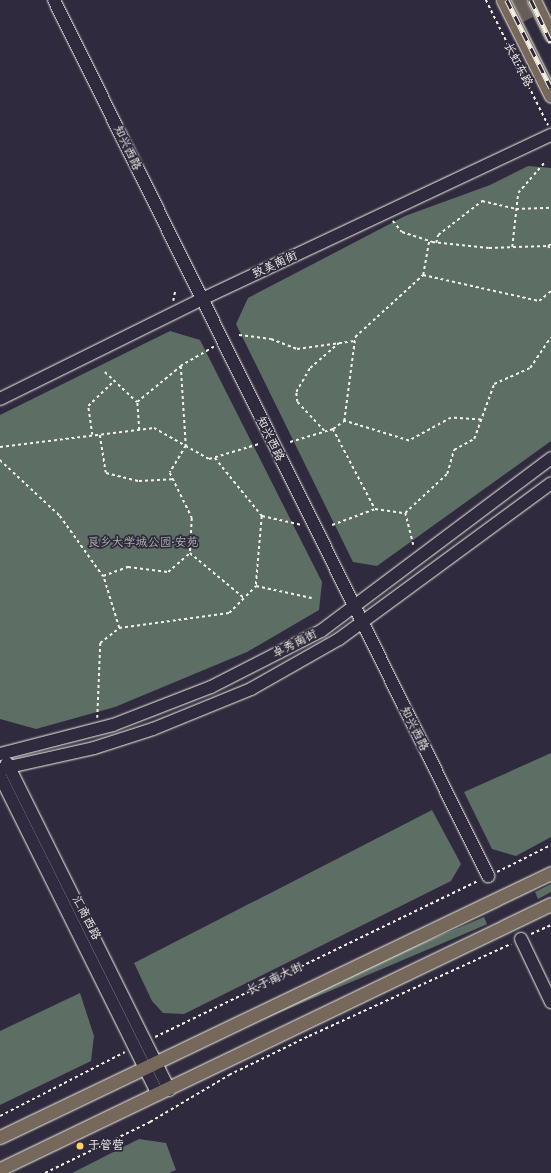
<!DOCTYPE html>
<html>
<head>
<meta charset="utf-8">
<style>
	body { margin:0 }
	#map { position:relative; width:551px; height:1173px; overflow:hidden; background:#2f2a3d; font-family:Itim,"LXGW WenKai TC",sans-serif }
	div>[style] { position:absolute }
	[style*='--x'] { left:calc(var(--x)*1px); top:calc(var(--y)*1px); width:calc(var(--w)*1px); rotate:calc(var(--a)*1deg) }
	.green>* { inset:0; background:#5d6e65; transform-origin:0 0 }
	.building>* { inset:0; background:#675c57 }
	.path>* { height:1.5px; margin-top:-0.75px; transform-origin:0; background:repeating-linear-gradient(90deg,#f4f1e8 0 3px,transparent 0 6px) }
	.roads { filter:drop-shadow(0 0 1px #f4f1e8) drop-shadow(0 0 1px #f4f1e8) }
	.secondary>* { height:12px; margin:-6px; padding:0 6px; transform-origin:6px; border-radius:6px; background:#2f2a3d }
	.primary>* { height:13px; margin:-6.5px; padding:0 6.5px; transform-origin:6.5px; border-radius:6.5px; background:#76695c }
	.rail>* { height:4.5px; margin-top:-2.25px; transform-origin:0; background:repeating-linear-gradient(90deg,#2f2a3d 0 9px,#f4f1e8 0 18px); box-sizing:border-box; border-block:1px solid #f4f1e8 }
	.dots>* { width:11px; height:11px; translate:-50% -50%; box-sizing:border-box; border:2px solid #2f2a3d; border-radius:50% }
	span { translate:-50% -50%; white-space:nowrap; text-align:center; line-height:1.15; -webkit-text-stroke:3.5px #2f2a3d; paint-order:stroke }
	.street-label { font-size:12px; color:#f4f1e8 }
	.park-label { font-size:12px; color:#b0b6ad }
	.poi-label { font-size:12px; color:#f4f1e8 }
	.left { translate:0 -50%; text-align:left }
</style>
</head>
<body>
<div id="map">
	<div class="green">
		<i style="clip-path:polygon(528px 166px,551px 168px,551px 441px,377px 566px,353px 562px,236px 324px,248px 298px,405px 216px,490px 185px)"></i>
		<i style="clip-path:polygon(170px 331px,200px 340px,322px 582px,319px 610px,247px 652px,115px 707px,36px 729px,0 719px,0 415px)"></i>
		<i style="clip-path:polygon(551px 753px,551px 837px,516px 856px,492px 849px,464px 792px)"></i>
		<i style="clip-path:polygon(432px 810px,461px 864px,451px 881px,184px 1014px,163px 1013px,152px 1001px,134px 963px)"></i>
		<i style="clip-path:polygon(551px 884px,551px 892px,538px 899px,535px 892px)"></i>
		<i style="left:484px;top:917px;width:8px;height:303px;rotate:67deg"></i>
		<i style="clip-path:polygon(80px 993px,94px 1036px,91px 1061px,0 1105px,0 1031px)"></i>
		<i style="clip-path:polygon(139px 1139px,166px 1143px,176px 1170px,169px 1173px,72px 1173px)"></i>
	</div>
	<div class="building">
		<i style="clip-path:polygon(512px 0,526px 0,533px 17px,523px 22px)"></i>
	</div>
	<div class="path">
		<i style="--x:486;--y:0;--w:140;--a:63.6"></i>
		<i style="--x:393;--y:221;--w:14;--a:51"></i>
		<i style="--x:402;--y:232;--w:32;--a:18"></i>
		<i style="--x:432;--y:242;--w:57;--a:6"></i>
		<i style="--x:489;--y:248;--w:59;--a:-1.9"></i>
		<i style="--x:548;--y:246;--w:4;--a:45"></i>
		<i style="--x:436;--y:243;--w:8;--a:-76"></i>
		<i style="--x:438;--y:235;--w:56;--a:-37.7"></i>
		<i style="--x:482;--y:201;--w:35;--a:13"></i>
		<i style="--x:516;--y:209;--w:35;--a:-2"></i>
		<i style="--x:548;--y:246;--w:4;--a:-34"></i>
		<i style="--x:512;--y:247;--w:54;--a:-83.7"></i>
		<i style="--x:518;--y:193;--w:40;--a:-49"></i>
		<i style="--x:423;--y:275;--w:35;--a:-80"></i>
		<i style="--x:173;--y:301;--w:10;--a:-79"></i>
		<i style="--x:239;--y:335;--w:32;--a:7"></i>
		<i style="--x:271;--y:339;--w:28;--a:21"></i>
		<i style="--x:297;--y:349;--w:58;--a:-8"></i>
		<i style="--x:214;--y:347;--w:38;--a:150"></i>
		<i style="--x:181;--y:366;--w:80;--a:86.4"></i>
		<i style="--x:186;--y:446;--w:31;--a:121"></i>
		<i style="--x:170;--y:473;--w:50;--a:63.9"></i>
		<i style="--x:192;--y:518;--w:35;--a:93"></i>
		<i style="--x:190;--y:553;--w:70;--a:39.8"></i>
		<i style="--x:105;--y:372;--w:44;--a:43.2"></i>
		<i style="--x:481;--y:420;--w:30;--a:-176"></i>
		<i style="--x:451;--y:418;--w:48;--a:151.3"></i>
		<i style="--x:409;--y:441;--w:68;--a:-162.9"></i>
		<i style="--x:344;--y:421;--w:85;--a:-82.5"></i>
		<i style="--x:355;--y:337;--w:92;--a:-42.4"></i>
		<i style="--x:423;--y:275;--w:119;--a:12.6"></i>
		<i style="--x:539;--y:301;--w:16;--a:-40"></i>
		<i style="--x:333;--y:429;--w:14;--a:-36"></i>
		<i style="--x:139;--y:430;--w:28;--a:-94"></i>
		<i style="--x:137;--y:402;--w:57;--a:-39.3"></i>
		<i style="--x:324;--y:431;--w:40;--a:-133"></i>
		<i style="--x:297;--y:402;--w:10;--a:-96"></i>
		<i style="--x:296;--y:392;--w:28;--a:-60"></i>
		<i style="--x:310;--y:368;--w:38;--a:-41"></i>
		<i style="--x:92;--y:435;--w:29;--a:-98"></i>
		<i style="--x:88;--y:406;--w:36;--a:-44"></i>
		<i style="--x:100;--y:435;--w:38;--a:81"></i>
		<i style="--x:106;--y:473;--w:34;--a:14"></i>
		<i style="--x:139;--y:481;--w:33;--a:-3"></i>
		<i style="--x:290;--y:442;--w:45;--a:-16.8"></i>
		<i style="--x:333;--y:429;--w:90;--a:62.3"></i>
		<i style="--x:0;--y:447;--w:155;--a:-7"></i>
		<i style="--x:154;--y:428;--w:63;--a:29.4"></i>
		<i style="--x:209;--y:459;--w:52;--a:-16.7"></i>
		<i style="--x:215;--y:458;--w:75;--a:51"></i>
		<i style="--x:262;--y:516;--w:41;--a:12.7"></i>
		<i style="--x:0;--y:460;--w:82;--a:43"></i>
		<i style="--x:60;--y:516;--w:74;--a:54.4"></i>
		<i style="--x:262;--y:516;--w:70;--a:94.9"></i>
		<i style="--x:256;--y:586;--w:57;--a:12.1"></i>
		<i style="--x:332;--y:525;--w:46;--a:-20.4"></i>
		<i style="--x:375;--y:509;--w:30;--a:8"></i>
		<i style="--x:413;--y:545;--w:33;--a:-104"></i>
		<i style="--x:405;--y:513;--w:57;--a:-42.9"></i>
		<i style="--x:447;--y:474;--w:25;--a:-74"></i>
		<i style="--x:454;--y:450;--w:23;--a:-29"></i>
		<i style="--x:474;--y:439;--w:59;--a:-70"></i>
		<i style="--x:494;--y:384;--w:39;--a:-24"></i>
		<i style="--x:530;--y:368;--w:37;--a:-56"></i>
		<i style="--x:119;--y:628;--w:54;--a:-107.1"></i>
		<i style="--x:103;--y:576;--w:27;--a:-20"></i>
		<i style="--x:128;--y:567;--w:40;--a:7.1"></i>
		<i style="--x:168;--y:572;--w:29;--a:-41"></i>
		<i style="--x:97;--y:718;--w:75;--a:-87.7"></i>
		<i style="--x:100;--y:643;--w:24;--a:-38"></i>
		<i style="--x:119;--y:628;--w:111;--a:-7.8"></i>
		<i style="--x:229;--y:613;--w:38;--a:-45"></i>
		<i style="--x:497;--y:872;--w:60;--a:-26.6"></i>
		<i style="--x:531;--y:934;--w:22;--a:-24"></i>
		<i style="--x:155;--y:1037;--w:359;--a:-25.8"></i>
		<i style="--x:0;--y:1116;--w:140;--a:-27.1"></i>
		<i style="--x:45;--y:1173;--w:117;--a:-25.9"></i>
		<i style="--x:150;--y:1122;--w:92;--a:-30.7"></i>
		<i style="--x:229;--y:1075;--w:89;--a:-26"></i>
		<i style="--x:309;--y:1036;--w:222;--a:-24.5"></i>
	</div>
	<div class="roads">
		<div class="secondary">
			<i style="--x:54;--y:0;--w:978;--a:63.64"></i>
			<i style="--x:0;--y:399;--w:225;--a:-26.3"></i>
			<i style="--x:202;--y:299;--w:386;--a:-25.2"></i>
			<i style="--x:0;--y:754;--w:117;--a:-14.4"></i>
			<i style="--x:113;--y:725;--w:105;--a:-21.2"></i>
			<i style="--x:211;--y:687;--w:123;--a:-27"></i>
			<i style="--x:321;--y:631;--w:288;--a:-36.9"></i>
			<i style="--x:7;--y:763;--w:365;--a:63.6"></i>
			<i style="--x:0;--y:769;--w:96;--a:-12.6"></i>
			<i style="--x:94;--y:748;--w:62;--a:-17.9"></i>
			<i style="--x:153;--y:729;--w:106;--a:-22.2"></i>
			<i style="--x:251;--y:689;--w:101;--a:-29.6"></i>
			<i style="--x:339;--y:639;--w:263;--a:-36.3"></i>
			<i style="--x:0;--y:776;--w:355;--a:63.6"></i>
			<i style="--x:521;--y:939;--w:70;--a:64.5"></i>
		</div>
		<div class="primary">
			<i style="--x:503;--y:0;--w:107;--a:63.4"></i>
			<i style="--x:534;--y:0;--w:39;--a:64"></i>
			<i style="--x:0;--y:1137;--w:611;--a:-25.6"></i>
			<i style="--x:0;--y:1169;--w:611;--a:-25.68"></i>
		</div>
	</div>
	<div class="rail">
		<i style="--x:507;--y:0;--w:98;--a:63.4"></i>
		<i style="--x:531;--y:0;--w:47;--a:64.5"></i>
	</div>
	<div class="dots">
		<i style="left:80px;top:1146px;background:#ffd166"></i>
	</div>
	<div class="street-label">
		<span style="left:518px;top:65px;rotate:63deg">长虹东路</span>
		<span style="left:127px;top:148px;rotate:64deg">知兴西路</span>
		<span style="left:275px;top:265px;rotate:-25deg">致美南街</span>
		<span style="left:270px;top:439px;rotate:64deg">知兴西路</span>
		<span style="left:295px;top:644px;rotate:-27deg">卓秀南街</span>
		<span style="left:414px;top:729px;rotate:63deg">知兴西路</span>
		<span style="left:86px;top:918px;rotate:63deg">汇商西路</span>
		<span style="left:275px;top:979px;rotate:-25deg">长于南大街</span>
	</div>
	<div class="park-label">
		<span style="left:143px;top:543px">良乡大学城公园·安苑</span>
	</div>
	<div class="poi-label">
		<span class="left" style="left:88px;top:1146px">于管营</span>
	</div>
</div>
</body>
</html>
